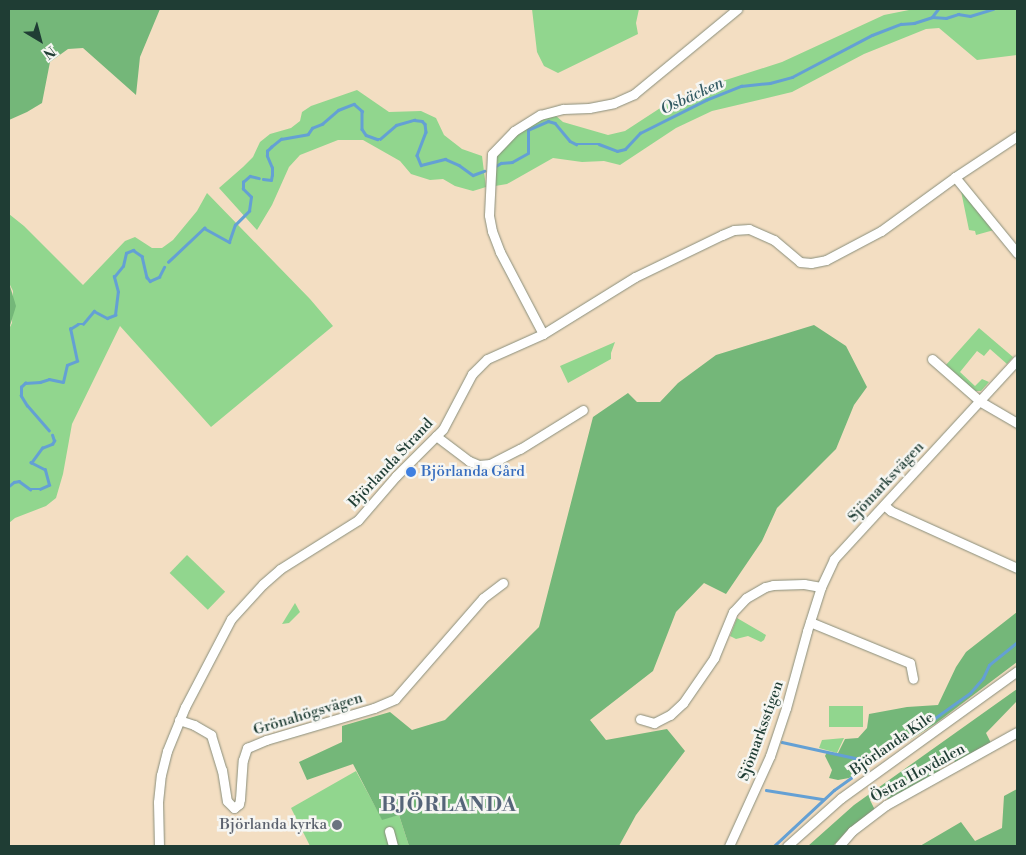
<!DOCTYPE html>
<html>
<head>
<meta charset="utf-8">
<style>
	body { margin:0 }
	#map { position:relative; width:1026px; height:855px; overflow:hidden; background:#f3dec2; font-family:"Libre Bodoni",serif }
	div>[style] { position:absolute }
	[style*='--x'] { left:calc(var(--x)*1px); top:calc(var(--y)*1px); width:calc(var(--w)*1px); rotate:calc(var(--a)*1deg) }
	.green>* { inset:0; background:#91d68e; transform-origin:0 0 }
	.forest>* { inset:0; background:#74b779 }
	.stream>* { height:2.5px; margin:-1.25px; padding:0 1.25px; transform-origin:1.25px; border-radius:1.25px; background:#64a0d4 }
	.roads { filter:drop-shadow(0 0 1px #898e7b) drop-shadow(0 0 1px #898e7b) }
	.minor>* { height:9px; margin:-4.5px; padding:0 4.5px; transform-origin:4.5px; border-radius:4.5px; background:#fff }
	.dots>* { width:14px; height:14px; translate:-50% -50%; box-sizing:border-box; border:2px solid #f6f6f2; border-radius:50% }
	span { translate:-50% -50%; white-space:nowrap; text-align:center; line-height:1.15; -webkit-text-stroke:5px #f6f6f2; paint-order:stroke }
	.street-label { font-size:15px; color:#1f3d34 }
	.shop-label { font-size:15px; color:#366cbe }
	.left { translate:0 -50%; text-align:left }
	.worship-label { font-size:15px; color:#5b616d }
	.right { translate:-100% -50%; text-align:right }
	.water-label { font-size:16px; color:#345b64; font-style:italic }
	.district-label { font-size:20px; color:#566579; font-weight:700; letter-spacing:1px }
	.frame { position:absolute; inset:0; border:10px solid #1f3d34; pointer-events:none }
	.north { position:absolute; left:15px; top:15px; width:50px; height:50px; -webkit-text-stroke:4px #f6f6f2; paint-order:stroke; rotate:143deg; font-size:14px; font-weight:700; line-height:20px; text-align:center; color:#1f3d34 }
	.north::after { content:''; display:block; margin:auto; width:18px; height:22px; background:#1f3d34; clip-path:polygon(50% 0,100% 100%,50% 72%,0 100%) }
</style>
</head>
<body>
<div id="map">
	<div class="green">
		<i style="clip-path:polygon(532px 9px,639px 9px,636px 23px,638px 34px,558px 73px,544px 66px,537px 52px)"></i>
		<i style="clip-path:polygon(914px 9px,1017px 9px,1017px 55px,977px 60px,939px 28px,926px 29px,864px 54px,792px 92px,712px 111px,676px 128px,620px 165px,604px 161px,582px 162px,553px 158px,507px 184px,495px 186px,494px 158px,509px 141px,529px 126px,549px 117px,555px 115px,563px 122px,608px 135px,625px 131px,671px 101px,707px 86px,782px 62px,884px 15px)"></i>
		<i style="clip-path:polygon(357px 90px,389px 112px,421px 111px,436px 118px,444px 135px,462px 149px,482px 156px,486px 187px,473px 191px,455px 186px,443px 179px,430px 180px,411px 174px,400px 161px,363px 140px,338px 140px,300px 155px,289px 167px,272px 205px,257px 230px,219px 188px,243px 167px,253px 157px,260px 142px,270px 134px,291px 128px,300px 121px,302px 112px,311px 106px)"></i>
		<i style="clip-path:polygon(961px 191px,994px 230px,976px 235px,975px 231px,969px 230px)"></i>
		<i style="clip-path:polygon(207px 193px,310px 299px,333px 326px,211px 427px,120px 326px,72px 424px,63px 474px,56px 498px,46px 506px,15px 518px,9px 523px,9px 329px,12px 323px,13px 291px,9px 283px,9px 214px,24px 226px,83px 285px,125px 241px,135px 237px,152px 248px,162px 248px,173px 240px,197px 211px)"></i>
		<i style="clip-path:polygon(979px 328px,1013px 357px,1007px 364px,990px 349px,984px 356px,977px 351px,960px 372px,975px 386px,982px 379px,989px 382px,981px 391px,972px 391px,945px 366px)"></i>
		<i style="clip-path:polygon(615px 342px,611px 353px,611px 359px,568px 383px,560px 366px)"></i>
		<i style="left:187px;top:555px;width:53px;height:25px;rotate:44deg"></i>
		<i style="clip-path:polygon(295px 603px,300px 612px,289px 623px,282px 624px)"></i>
		<i style="clip-path:polygon(737px 618px,766px 635px,764px 640px,761px 642px,748px 636px,736px 639px,730px 636px)"></i>
		<i style="left:863px;top:706px;width:21px;height:34px;rotate:90deg"></i>
		<i style="clip-path:polygon(844px 738px,837px 753px,819px 748px,822px 740px)"></i>
		<i style="clip-path:polygon(356px 771px,382px 819px,399px 815px,409px 846px,310px 846px,291px 808px)"></i>
	</div>
	<div class="forest">
		<i style="clip-path:polygon(9px 9px,160px 9px,140px 57px,136px 95px,83px 48px,68px 49px,50px 62px,42px 103px,27px 112px,9px 120px)"></i>
		<i style="clip-path:polygon(9px 283px,16px 306px,9px 329px)"></i>
		<i style="clip-path:polygon(814px 325px,846px 346px,867px 387px,854px 405px,836px 449px,777px 508px,762px 541px,726px 594px,704px 583px,676px 612px,653px 671px,590px 720px,606px 740px,667px 729px,685px 751px,636px 815px,619px 846px,409px 846px,399px 815px,382px 820px,353px 764px,307px 780px,299px 762px,342px 742px,342px 726px,390px 712px,412px 730px,445px 720px,539px 627px,593px 417px,628px 393px,637px 402px,660px 402px,678px 383px,716px 355px)"></i>
		<i style="clip-path:polygon(1017px 612px,1017px 662px,935px 724px,849px 778px,838px 780px,829px 778px,832px 770px,825px 756px,827px 752px,837px 755px,845px 739px,858px 738px,867px 728px,869px 714px,907px 707px,938px 705px,956px 667px,966px 652px)"></i>
		<i style="clip-path:polygon(1017px 689px,1017px 701px,986px 733px,992px 745px,956px 764px,951px 756px,938px 756px,935px 763px,941px 772px,889px 801px,883px 791px,870px 800px,875px 810px,849px 829px,833px 846px,808px 846px,854px 805px)"></i>
		<i style="clip-path:polygon(1017px 789px,1017px 846px,920px 846px,961px 822px,975px 841px,1002px 828px,1004px 796px)"></i>
	</div>
	<div class="stream">
		<i style="--x:932;--y:17;--w:14;--a:4"></i>
		<i style="--x:946;--y:18;--w:13;--a:-18"></i>
		<i style="--x:958;--y:14;--w:12;--a:9"></i>
		<i style="--x:970;--y:16;--w:24;--a:-17"></i>
		<i style="--x:494;--y:167;--w:8;--a:-30"></i>
		<i style="--x:501;--y:163;--w:11;--a:-5"></i>
		<i style="--x:512;--y:162;--w:18;--a:-29"></i>
		<i style="--x:528;--y:153;--w:23;--a:-90"></i>
		<i style="--x:528;--y:130;--w:22;--a:-24"></i>
		<i style="--x:548;--y:121;--w:7;--a:16"></i>
		<i style="--x:555;--y:123;--w:23;--a:50"></i>
		<i style="--x:570;--y:141;--w:7;--a:27"></i>
		<i style="--x:576;--y:144;--w:23;--a:0"></i>
		<i style="--x:599;--y:144;--w:19;--a:21"></i>
		<i style="--x:617;--y:151;--w:8;--a:-14"></i>
		<i style="--x:625;--y:149;--w:22;--a:-47"></i>
		<i style="--x:640;--y:133;--w:74;--a:-26.6"></i>
		<i style="--x:706;--y:100;--w:38;--a:-22"></i>
		<i style="--x:741;--y:86;--w:29;--a:-6"></i>
		<i style="--x:770;--y:83;--w:23;--a:-15"></i>
		<i style="--x:792;--y:77;--w:90;--a:-27.7"></i>
		<i style="--x:872;--y:35;--w:31;--a:-21"></i>
		<i style="--x:901;--y:24;--w:13;--a:-4"></i>
		<i style="--x:914;--y:23;--w:19;--a:-18"></i>
		<i style="--x:932;--y:17;--w:10;--a:-53"></i>
		<i style="--x:263;--y:179;--w:8;--a:7"></i>
		<i style="--x:271;--y:180;--w:5;--a:-79"></i>
		<i style="--x:272;--y:175;--w:7;--a:-90"></i>
		<i style="--x:272;--y:168;--w:13;--a:-113"></i>
		<i style="--x:267;--y:156;--w:5;--a:-90"></i>
		<i style="--x:267;--y:151;--w:6;--a:-45"></i>
		<i style="--x:271;--y:147;--w:13;--a:-39"></i>
		<i style="--x:281;--y:139;--w:27;--a:-10"></i>
		<i style="--x:308;--y:134;--w:7;--a:-56"></i>
		<i style="--x:312;--y:128;--w:11;--a:-22"></i>
		<i style="--x:322;--y:124;--w:21;--a:-41"></i>
		<i style="--x:338;--y:110;--w:17;--a:-21"></i>
		<i style="--x:354;--y:104;--w:11;--a:41"></i>
		<i style="--x:362;--y:111;--w:18;--a:90"></i>
		<i style="--x:362;--y:129;--w:7;--a:56"></i>
		<i style="--x:366;--y:135;--w:12;--a:20"></i>
		<i style="--x:377;--y:139;--w:3;--a:0"></i>
		<i style="--x:380;--y:139;--w:21;--a:-41"></i>
		<i style="--x:396;--y:125;--w:19;--a:-16"></i>
		<i style="--x:414;--y:120;--w:8;--a:7"></i>
		<i style="--x:422;--y:121;--w:4;--a:45"></i>
		<i style="--x:425;--y:124;--w:8;--a:83"></i>
		<i style="--x:426;--y:132;--w:25;--a:111"></i>
		<i style="--x:417;--y:155;--w:11;--a:68"></i>
		<i style="--x:421;--y:165;--w:25;--a:-14"></i>
		<i style="--x:445;--y:159;--w:15;--a:23"></i>
		<i style="--x:459;--y:165;--w:17;--a:36"></i>
		<i style="--x:473;--y:175;--w:12;--a:-20"></i>
		<i style="--x:168;--y:262;--w:50;--a:-43.4"></i>
		<i style="--x:204;--y:228;--w:29;--a:29"></i>
		<i style="--x:229;--y:242;--w:18;--a:-71"></i>
		<i style="--x:235;--y:225;--w:20;--a:-45"></i>
		<i style="--x:249;--y:211;--w:14;--a:-82"></i>
		<i style="--x:251;--y:197;--w:11;--a:-135"></i>
		<i style="--x:243;--y:189;--w:7;--a:-90"></i>
		<i style="--x:243;--y:182;--w:9;--a:-41"></i>
		<i style="--x:250;--y:176;--w:9;--a:13"></i>
		<i style="--x:49;--y:431;--w:33;--a:-131"></i>
		<i style="--x:27;--y:406;--w:12;--a:-121"></i>
		<i style="--x:21;--y:396;--w:9;--a:-90"></i>
		<i style="--x:21;--y:387;--w:6;--a:-45"></i>
		<i style="--x:25;--y:383;--w:15;--a:-4"></i>
		<i style="--x:40;--y:382;--w:9;--a:-18"></i>
		<i style="--x:49;--y:379;--w:14;--a:12"></i>
		<i style="--x:63;--y:382;--w:17;--a:-77"></i>
		<i style="--x:67;--y:365;--w:11;--a:-22"></i>
		<i style="--x:77;--y:361;--w:33;--a:-102"></i>
		<i style="--x:70;--y:329;--w:9;--a:-32"></i>
		<i style="--x:78;--y:324;--w:5;--a:0"></i>
		<i style="--x:83;--y:324;--w:17;--a:-50"></i>
		<i style="--x:94;--y:311;--w:15;--a:28"></i>
		<i style="--x:107;--y:318;--w:9;--a:-21"></i>
		<i style="--x:115;--y:315;--w:23;--a:-83"></i>
		<i style="--x:118;--y:292;--w:16;--a:-105"></i>
		<i style="--x:114;--y:277;--w:14;--a:-51"></i>
		<i style="--x:123;--y:266;--w:13;--a:-77"></i>
		<i style="--x:126;--y:253;--w:8;--a:-23"></i>
		<i style="--x:133;--y:250;--w:11;--a:34"></i>
		<i style="--x:142;--y:256;--w:22;--a:77"></i>
		<i style="--x:147;--y:277;--w:5;--a:53"></i>
		<i style="--x:150;--y:281;--w:10;--a:-24"></i>
		<i style="--x:159;--y:277;--w:11;--a:-63"></i>
		<i style="--x:9;--y:486;--w:6;--a:-39"></i>
		<i style="--x:14;--y:482;--w:5;--a:-11"></i>
		<i style="--x:19;--y:481;--w:14;--a:36"></i>
		<i style="--x:30;--y:489;--w:10;--a:0"></i>
		<i style="--x:40;--y:489;--w:10;--a:-24"></i>
		<i style="--x:49;--y:485;--w:16;--a:-105"></i>
		<i style="--x:45;--y:470;--w:16;--a:-153"></i>
		<i style="--x:31;--y:463;--w:19;--a:-54"></i>
		<i style="--x:42;--y:448;--w:11;--a:-22"></i>
		<i style="--x:52;--y:444;--w:4;--a:-56"></i>
		<i style="--x:54;--y:441;--w:6;--a:-108"></i>
		<i style="--x:782;--y:742;--w:93;--a:12.4"></i>
		<i style="--x:766;--y:790;--w:58;--a:9"></i>
		<i style="--x:774;--y:846;--w:82;--a:-43"></i>
		<i style="--x:834;--y:790;--w:167;--a:-35.5"></i>
		<i style="--x:970;--y:693;--w:20;--a:-49"></i>
		<i style="--x:983;--y:678;--w:14;--a:-65"></i>
		<i style="--x:989;--y:665;--w:36;--a:-39"></i>
	</div>
	<div class="roads">
		<div class="minor">
			<i style="--x:955;--y:177;--w:74;--a:-33.5"></i>
			<i style="--x:543;--y:334;--w:93;--a:-117.7"></i>
			<i style="--x:500;--y:252;--w:22;--a:-111"></i>
			<i style="--x:492;--y:231;--w:16;--a:-101"></i>
			<i style="--x:489;--y:215;--w:61;--a:-87.2"></i>
			<i style="--x:492;--y:154;--w:32;--a:-46"></i>
			<i style="--x:514;--y:131;--w:31;--a:-32"></i>
			<i style="--x:540;--y:115;--w:24;--a:-15"></i>
			<i style="--x:563;--y:109;--w:26;--a:-2"></i>
			<i style="--x:589;--y:108;--w:25;--a:-11"></i>
			<i style="--x:614;--y:103;--w:22;--a:-24"></i>
			<i style="--x:634;--y:94;--w:134;--a:-39.5"></i>
			<i style="--x:932;--y:359;--w:65;--a:41.3"></i>
			<i style="--x:981;--y:402;--w:42;--a:30.3"></i>
			<i style="--x:436;--y:436;--w:41;--a:37.1"></i>
			<i style="--x:469;--y:461;--w:11;--a:22"></i>
			<i style="--x:479;--y:465;--w:11;--a:-5"></i>
			<i style="--x:490;--y:464;--w:34;--a:-27"></i>
			<i style="--x:520;--y:449;--w:74;--a:-31.8"></i>
			<i style="--x:884;--y:505;--w:9;--a:41"></i>
			<i style="--x:891;--y:511;--w:138;--a:24.3"></i>
			<i style="--x:810;--y:622;--w:108;--a:22.3"></i>
			<i style="--x:910;--y:663;--w:16;--a:79"></i>
			<i style="--x:640;--y:719;--w:15;--a:16"></i>
			<i style="--x:654;--y:723;--w:18;--a:-27"></i>
			<i style="--x:670;--y:715;--w:18;--a:-43"></i>
			<i style="--x:683;--y:703;--w:55;--a:-55.4"></i>
			<i style="--x:714;--y:658;--w:50;--a:-67.6"></i>
			<i style="--x:733;--y:612;--w:19;--a:-47"></i>
			<i style="--x:746;--y:598;--w:22;--a:-30"></i>
			<i style="--x:765;--y:587;--w:8;--a:-14"></i>
			<i style="--x:773;--y:585;--w:31;--a:-2"></i>
			<i style="--x:804;--y:584;--w:17;--a:10"></i>
			<i style="--x:179;--y:720;--w:16;--a:18"></i>
			<i style="--x:194;--y:725;--w:20;--a:30"></i>
			<i style="--x:211;--y:735;--w:37;--a:73"></i>
			<i style="--x:222;--y:770;--w:31;--a:81"></i>
			<i style="--x:227;--y:801;--w:10;--a:45"></i>
			<i style="--x:234;--y:808;--w:6;--a:-39"></i>
			<i style="--x:239;--y:804;--w:5;--a:-79"></i>
			<i style="--x:240;--y:799;--w:39;--a:-86"></i>
			<i style="--x:243;--y:760;--w:13;--a:-72"></i>
			<i style="--x:247;--y:748;--w:21;--a:-23"></i>
			<i style="--x:266;--y:740;--w:113;--a:-16.5"></i>
			<i style="--x:374;--y:708;--w:23;--a:-23"></i>
			<i style="--x:395;--y:699;--w:134;--a:-48.9"></i>
			<i style="--x:483;--y:598;--w:25;--a:-37"></i>
			<i style="--x:389;--y:831;--w:16;--a:75"></i>
			<i style="--x:159;--y:846;--w:44;--a:-91.3"></i>
			<i style="--x:158;--y:802;--w:27;--a:-84"></i>
			<i style="--x:161;--y:775;--w:25;--a:-76"></i>
			<i style="--x:167;--y:751;--w:48;--a:-67.8"></i>
			<i style="--x:185;--y:707;--w:99;--a:-62.4"></i>
			<i style="--x:231;--y:619;--w:47;--a:-47.6"></i>
			<i style="--x:263;--y:584;--w:23;--a:-41"></i>
			<i style="--x:280;--y:569;--w:92;--a:-32.1"></i>
			<i style="--x:358;--y:520;--w:58;--a:-49.2"></i>
			<i style="--x:396;--y:476;--w:66;--a:-45"></i>
			<i style="--x:443;--y:429;--w:62;--a:-62.2"></i>
			<i style="--x:472;--y:374;--w:21;--a:-45"></i>
			<i style="--x:487;--y:359;--w:61;--a:-24.1"></i>
			<i style="--x:543;--y:334;--w:108;--a:-31.8"></i>
			<i style="--x:635;--y:277;--w:97;--a:-25.8"></i>
			<i style="--x:722;--y:235;--w:13;--a:-23"></i>
			<i style="--x:734;--y:230;--w:15;--a:-4"></i>
			<i style="--x:749;--y:229;--w:27;--a:24"></i>
			<i style="--x:774;--y:240;--w:34;--a:40"></i>
			<i style="--x:800;--y:262;--w:11;--a:5"></i>
			<i style="--x:811;--y:263;--w:15;--a:-11"></i>
			<i style="--x:826;--y:260;--w:62;--a:-27.8"></i>
			<i style="--x:881;--y:231;--w:92;--a:-36.1"></i>
			<i style="--x:955;--y:177;--w:98;--a:50.8"></i>
			<i style="--x:729;--y:846;--w:99;--a:-65.5"></i>
			<i style="--x:770;--y:756;--w:51;--a:-71.6"></i>
			<i style="--x:786;--y:708;--w:80;--a:-74.7"></i>
			<i style="--x:807;--y:631;--w:46;--a:-72.3"></i>
			<i style="--x:821;--y:587;--w:31;--a:-65"></i>
			<i style="--x:834;--y:559;--w:270;--a:-47.4"></i>
			<i style="--x:787;--y:846;--w:72;--a:-41.6"></i>
			<i style="--x:841;--y:798;--w:217;--a:-35.8"></i>
			<i style="--x:839;--y:846;--w:20;--a:-49"></i>
			<i style="--x:852;--y:831;--w:43;--a:-37.4"></i>
			<i style="--x:886;--y:805;--w:150;--a:-29.1"></i>
		</div>
	</div>
	<div class="dots">
		<i style="left:411px;top:472px;background:#3f7fe0"></i>
		<i style="left:337px;top:825px;background:#6b7280"></i>
	</div>
	<div class="street-label">
		<span style="left:391px;top:463px;rotate:-47deg">Björlanda Strand</span>
		<span style="left:886px;top:482px;rotate:-47deg">Sjömarksvägen</span>
		<span style="left:308px;top:714px;rotate:-17deg">Grönahögsvägen</span>
		<span style="left:761px;top:731px;rotate:-70deg">Sjömarksstigen</span>
		<span style="left:892px;top:744px;rotate:-35deg">Björlanda Kile</span>
		<span style="left:918px;top:773px;rotate:-29deg">Östra Hovdalen</span>
	</div>
	<div class="shop-label">
		<span class="left" style="left:421px;top:472px">Björlanda Gård</span>
	</div>
	<div class="worship-label">
		<span class="right" style="left:327px;top:825px">Björlanda kyrka</span>
	</div>
	<div class="water-label">
		<span style="left:692px;top:96px;rotate:-25deg">Osbäcken</span>
	</div>
	<div class="district-label">
		<span style="left:449px;top:805px">BJÖRLANDA</span>
	</div>
	<div class="frame"></div>
	<div class="north">N</div>
</div>
</body>
</html>
